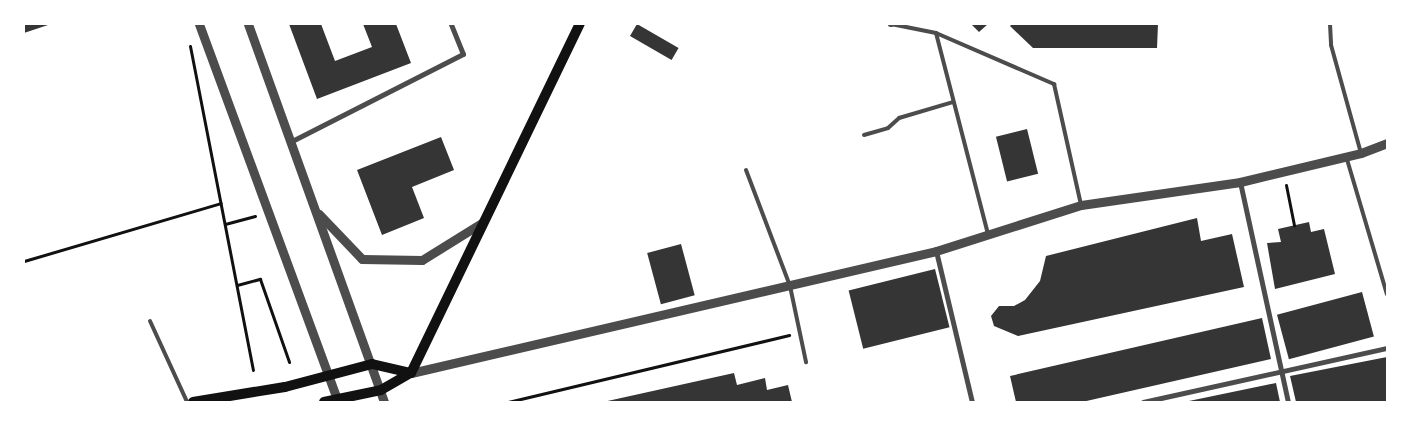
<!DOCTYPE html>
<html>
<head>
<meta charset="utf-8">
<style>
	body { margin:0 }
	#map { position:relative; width:1411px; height:426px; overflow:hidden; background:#fff; font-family:"Alegreya Sans",sans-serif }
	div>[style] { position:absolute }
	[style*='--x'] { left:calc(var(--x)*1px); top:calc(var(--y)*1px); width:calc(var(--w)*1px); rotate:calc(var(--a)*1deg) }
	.building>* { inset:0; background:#353535; transform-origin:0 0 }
	.path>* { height:3px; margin:-1.5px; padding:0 1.5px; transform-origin:1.5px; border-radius:1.5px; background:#111 }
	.service>* { height:4px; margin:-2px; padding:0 2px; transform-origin:2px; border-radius:2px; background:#4c4c4c }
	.minor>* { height:5px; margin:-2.5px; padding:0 2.5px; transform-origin:2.5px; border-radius:2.5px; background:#4c4c4c }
	.tertiary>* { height:9px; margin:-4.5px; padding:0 4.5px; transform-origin:4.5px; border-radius:4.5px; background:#4c4c4c }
	.secondary>* { height:10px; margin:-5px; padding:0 5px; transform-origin:5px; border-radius:5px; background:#111 }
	span { translate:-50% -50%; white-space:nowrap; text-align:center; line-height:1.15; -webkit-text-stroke:4px #fff; paint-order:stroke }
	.frame { position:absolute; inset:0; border:25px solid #fff; pointer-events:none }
</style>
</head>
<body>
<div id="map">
	<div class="building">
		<i style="clip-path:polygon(24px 24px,51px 24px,24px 33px)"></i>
		<i style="clip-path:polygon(289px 24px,321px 24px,335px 61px,372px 47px,363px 24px,396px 24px,411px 63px,317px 99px)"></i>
		<i style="left:637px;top:24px;width:48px;height:14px;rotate:30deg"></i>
		<i style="clip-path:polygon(971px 24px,988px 24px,979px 32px)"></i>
		<i style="clip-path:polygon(1012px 24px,1158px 24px,1157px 48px,1033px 48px,1010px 26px)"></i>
		<i style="left:1027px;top:129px;width:46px;height:32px;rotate:76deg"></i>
		<i style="clip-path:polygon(441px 137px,454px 170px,412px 187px,424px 218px,382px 235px,357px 170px)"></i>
		<i style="clip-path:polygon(1197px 218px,1201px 241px,1232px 234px,1244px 287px,1018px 336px,994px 326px,991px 316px,999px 306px,1014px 306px,1025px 300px,1040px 281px,1046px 256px)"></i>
		<i style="clip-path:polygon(1309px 222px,1311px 232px,1324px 229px,1335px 274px,1275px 289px,1267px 243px,1281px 242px,1278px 229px)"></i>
		<i style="left:681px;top:244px;width:53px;height:35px;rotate:75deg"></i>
		<i style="left:935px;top:269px;width:60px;height:89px;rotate:76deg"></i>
		<i style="left:1362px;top:292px;width:46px;height:88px;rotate:75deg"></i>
		<i style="clip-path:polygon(1262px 318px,1271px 359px,1082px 402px,1016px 402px,1010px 376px)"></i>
		<i style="clip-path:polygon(1387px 357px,1387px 402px,1296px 402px,1290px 376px)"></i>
		<i style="clip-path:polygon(734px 373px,737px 385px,765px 378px,767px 390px,788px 385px,792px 402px,603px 402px)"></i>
		<i style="clip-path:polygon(1276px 383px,1280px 402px,1189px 402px,1189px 401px)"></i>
	</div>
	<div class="path">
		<i style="--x:190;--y:46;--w:330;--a:79"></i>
		<i style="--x:1286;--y:185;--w:41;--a:78.7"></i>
		<i style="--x:225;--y:224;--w:31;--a:-15"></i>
		<i style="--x:24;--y:261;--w:205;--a:-16.4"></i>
		<i style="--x:237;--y:285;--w:24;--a:-15"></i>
		<i style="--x:260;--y:279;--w:88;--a:70.7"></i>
		<i style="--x:508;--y:402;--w:289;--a:-13.4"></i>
	</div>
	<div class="service">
		<i style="--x:891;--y:24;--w:46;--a:11.3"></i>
		<i style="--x:936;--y:33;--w:129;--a:23.4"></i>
		<i style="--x:1054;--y:84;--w:124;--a:77.4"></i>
		<i style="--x:1330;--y:24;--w:21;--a:87"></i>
		<i style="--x:1331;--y:45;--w:112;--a:74.5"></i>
		<i style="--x:936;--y:33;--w:208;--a:75.5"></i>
		<i style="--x:864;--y:135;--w:25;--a:-16"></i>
		<i style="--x:888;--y:128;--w:15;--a:-42"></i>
		<i style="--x:899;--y:118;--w:56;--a:-16.5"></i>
		<i style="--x:1346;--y:156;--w:144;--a:73.5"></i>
		<i style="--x:746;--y:170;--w:124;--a:69.2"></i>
		<i style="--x:790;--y:286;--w:78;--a:78.1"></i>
		<i style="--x:150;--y:321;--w:89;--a:65.4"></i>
	</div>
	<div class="minor">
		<i style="--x:890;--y:24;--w:1;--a:0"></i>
		<i style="--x:290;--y:142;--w:194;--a:-27"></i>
		<i style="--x:463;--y:54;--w:32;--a:-112"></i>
		<i style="--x:1240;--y:182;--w:225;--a:77.7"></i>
		<i style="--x:936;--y:251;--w:155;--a:76.6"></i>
		<i style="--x:1143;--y:402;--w:250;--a:-12.5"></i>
	</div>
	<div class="tertiary">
		<i style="--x:199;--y:24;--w:403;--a:69.8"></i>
		<i style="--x:248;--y:24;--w:402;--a:70.2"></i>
		<i style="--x:319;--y:214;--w:62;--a:46.3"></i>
		<i style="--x:362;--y:259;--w:60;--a:1"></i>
		<i style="--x:422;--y:260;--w:72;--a:-31.9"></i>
		<i style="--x:411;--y:373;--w:539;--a:-13.08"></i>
		<i style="--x:936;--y:251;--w:152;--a:-17.6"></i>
		<i style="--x:1081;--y:205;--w:161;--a:-8.2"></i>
		<i style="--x:1240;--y:182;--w:124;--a:-13.5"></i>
		<i style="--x:1361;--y:153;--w:28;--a:-21"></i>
	</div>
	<div class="secondary">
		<i style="--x:411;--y:373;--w:388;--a:-64.2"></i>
		<i style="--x:193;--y:402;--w:93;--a:-9.3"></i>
		<i style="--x:285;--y:387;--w:90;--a:-14.8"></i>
		<i style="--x:372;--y:364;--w:40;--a:13"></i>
		<i style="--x:324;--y:402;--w:58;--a:-11.9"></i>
		<i style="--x:381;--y:390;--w:34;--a:-30"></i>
	</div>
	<div class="frame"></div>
</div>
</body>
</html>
